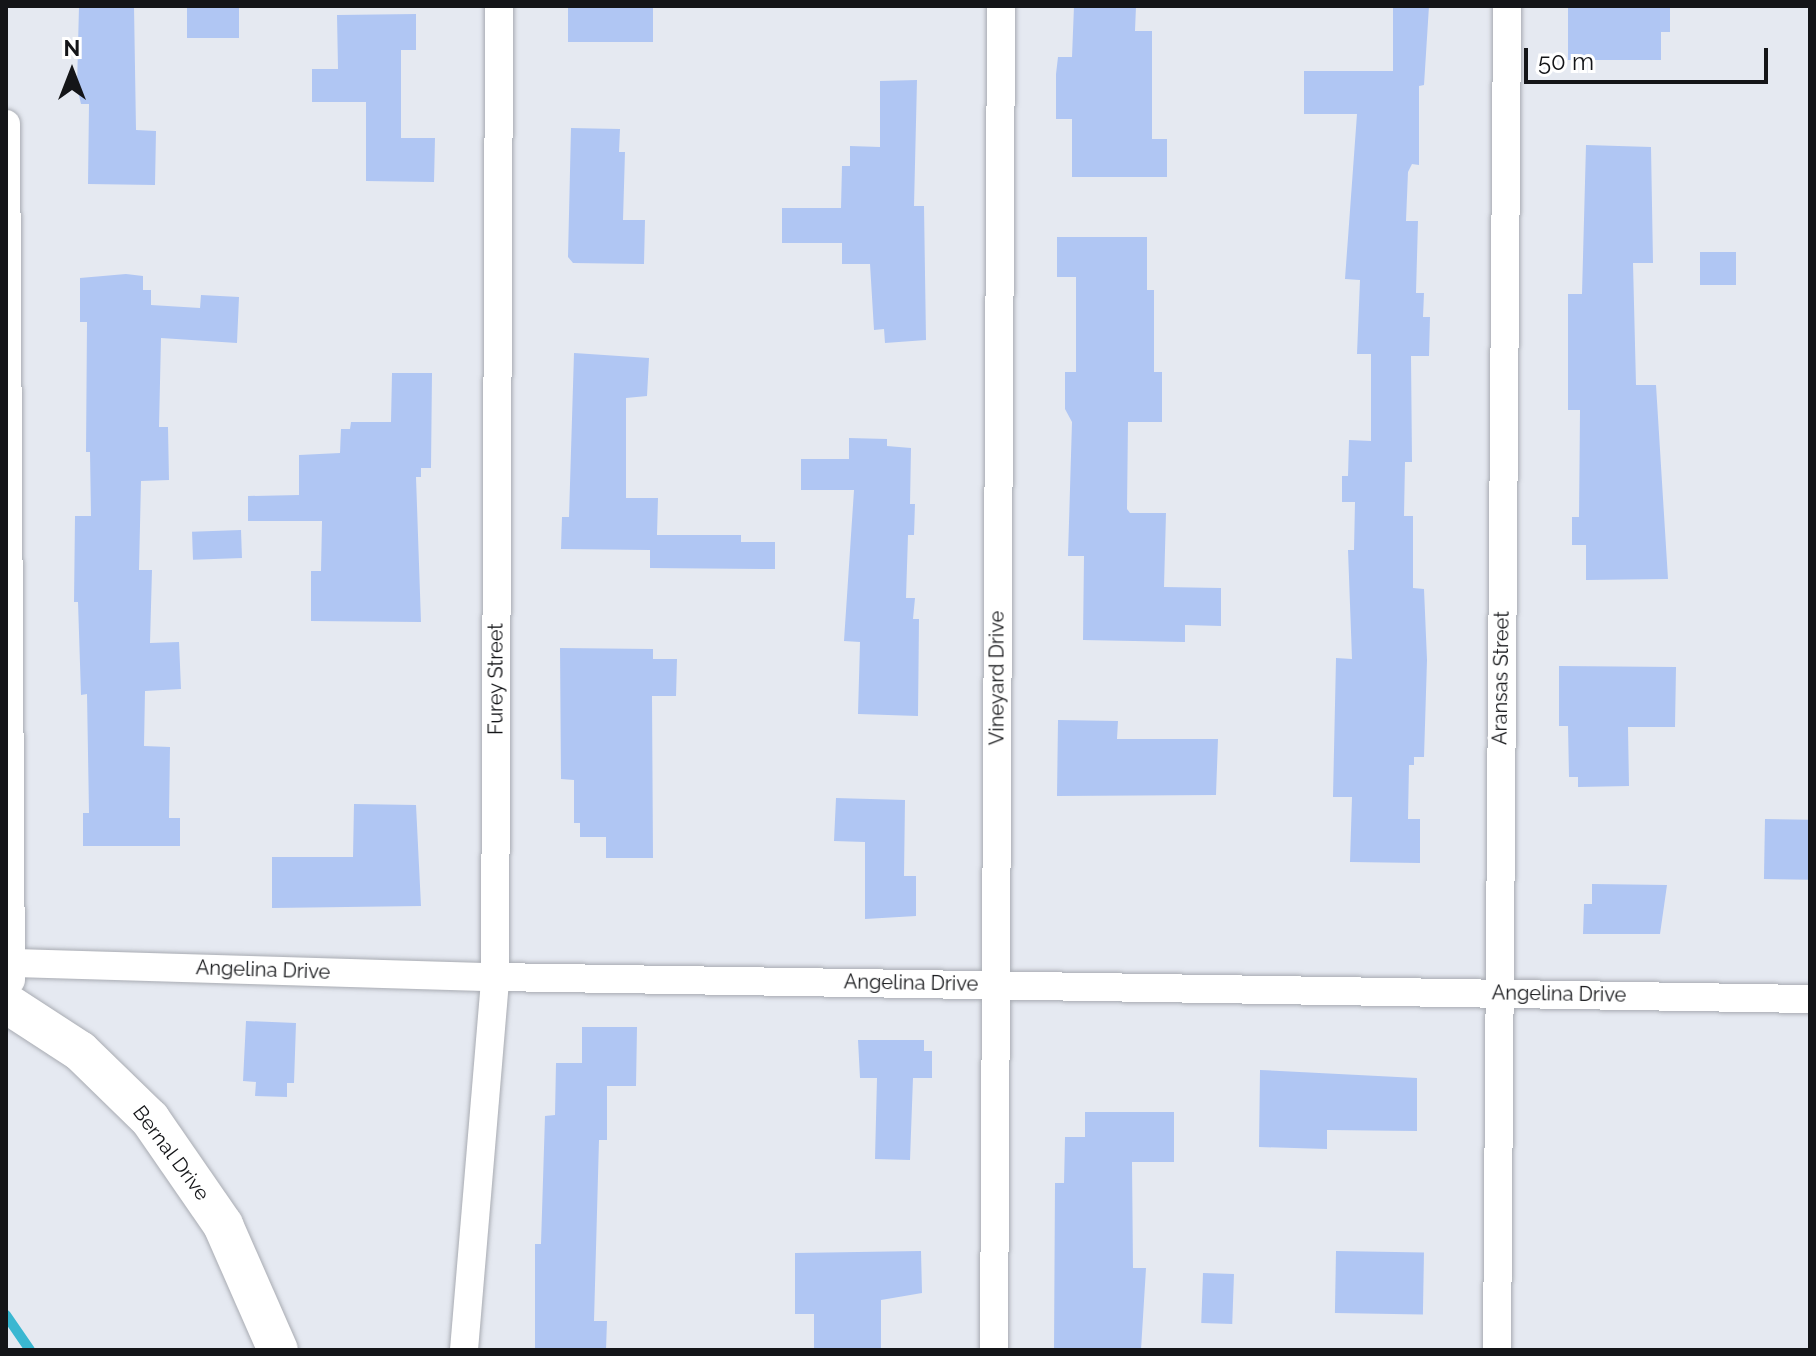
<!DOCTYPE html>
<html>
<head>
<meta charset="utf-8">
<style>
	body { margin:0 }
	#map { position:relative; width:1816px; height:1356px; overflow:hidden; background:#e5e9f1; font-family:Raleway,sans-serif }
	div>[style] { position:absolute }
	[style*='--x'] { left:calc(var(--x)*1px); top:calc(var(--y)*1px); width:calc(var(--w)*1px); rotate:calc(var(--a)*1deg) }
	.stream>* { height:10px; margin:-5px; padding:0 5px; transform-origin:5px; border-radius:5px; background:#3ab7d1 }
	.building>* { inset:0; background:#b0c6f3; transform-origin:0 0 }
	.roads { filter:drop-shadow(0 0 2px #a8abb2) drop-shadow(0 0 2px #a8abb2) }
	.street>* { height:28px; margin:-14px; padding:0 14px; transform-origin:14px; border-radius:14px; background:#fff }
	.secondary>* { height:40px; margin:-20px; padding:0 20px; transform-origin:20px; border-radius:20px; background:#fff }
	span { translate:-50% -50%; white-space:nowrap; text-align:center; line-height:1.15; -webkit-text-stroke:6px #fff; paint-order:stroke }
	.street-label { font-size:20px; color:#141518 }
	.frame { position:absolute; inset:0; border:8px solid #141518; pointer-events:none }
	.north { position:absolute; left:32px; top:32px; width:80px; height:80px; -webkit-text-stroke:6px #fff; paint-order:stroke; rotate:0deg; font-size:22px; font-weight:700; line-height:32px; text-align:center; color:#141518 }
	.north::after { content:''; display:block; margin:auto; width:28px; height:36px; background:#141518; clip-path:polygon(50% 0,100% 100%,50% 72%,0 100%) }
	.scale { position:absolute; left:1524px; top:48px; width:244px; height:36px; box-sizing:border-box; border:4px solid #141518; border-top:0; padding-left:10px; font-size:24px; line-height:28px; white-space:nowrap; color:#141518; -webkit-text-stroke:6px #fff; paint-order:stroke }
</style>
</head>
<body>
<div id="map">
	<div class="stream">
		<i style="--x:6;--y:1315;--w:42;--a:55.6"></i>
	</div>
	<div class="building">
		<i style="clip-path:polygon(79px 6px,134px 6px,136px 130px,156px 131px,155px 185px,88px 184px,89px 104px,81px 104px,77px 87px)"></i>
		<i style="left:187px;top:6px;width:52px;height:32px"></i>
		<i style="left:653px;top:6px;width:36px;height:85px;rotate:90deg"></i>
		<i style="clip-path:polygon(1074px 6px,1136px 6px,1135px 31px,1152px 31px,1152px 139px,1167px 139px,1167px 177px,1072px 177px,1072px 119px,1056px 119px,1056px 74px,1058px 57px,1072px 57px)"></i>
		<i style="clip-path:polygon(1393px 6px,1429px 6px,1424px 85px,1419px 86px,1419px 165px,1412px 164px,1408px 172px,1406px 221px,1418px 221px,1416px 293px,1424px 293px,1423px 317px,1430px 317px,1429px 356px,1411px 356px,1412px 462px,1405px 462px,1404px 516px,1413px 516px,1413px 588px,1424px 589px,1427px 660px,1424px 757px,1414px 757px,1414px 765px,1409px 765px,1408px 819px,1420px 819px,1420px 863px,1350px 862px,1352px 797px,1333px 797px,1336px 658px,1352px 659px,1348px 550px,1354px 550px,1355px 502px,1342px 502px,1342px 476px,1348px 476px,1349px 440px,1371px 441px,1371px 354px,1357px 354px,1360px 280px,1345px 279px,1357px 114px,1304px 114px,1304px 71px,1393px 71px)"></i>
		<i style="clip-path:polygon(1568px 6px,1670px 6px,1670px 32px,1661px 32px,1661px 60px,1568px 60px)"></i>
		<i style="clip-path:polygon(416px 14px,416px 50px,401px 50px,401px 138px,435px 138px,434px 182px,366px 181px,366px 102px,312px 102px,312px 69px,338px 69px,337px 15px)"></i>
		<i style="clip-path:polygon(917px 80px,914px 206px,924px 206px,926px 340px,885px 343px,884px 329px,874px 330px,870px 264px,842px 264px,842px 243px,782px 243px,782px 208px,841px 208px,842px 166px,850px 166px,850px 146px,880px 147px,880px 81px)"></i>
		<i style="clip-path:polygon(571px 128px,620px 129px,619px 152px,625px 152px,623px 220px,645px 220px,644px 264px,573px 263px,568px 257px)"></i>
		<i style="clip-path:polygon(1586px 145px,1651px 147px,1653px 263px,1633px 263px,1636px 385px,1656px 385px,1668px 579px,1586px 580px,1586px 545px,1572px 545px,1572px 517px,1579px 517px,1580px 410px,1568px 410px,1568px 294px,1582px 294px)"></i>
		<i style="clip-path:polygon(1057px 237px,1147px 237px,1147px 290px,1154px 290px,1154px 372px,1162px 372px,1162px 422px,1128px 422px,1127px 509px,1130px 513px,1166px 513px,1164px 587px,1221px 588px,1221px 626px,1185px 625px,1185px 642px,1083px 640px,1084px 556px,1068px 556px,1072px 422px,1065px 409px,1065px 372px,1076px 372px,1076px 277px,1057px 277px)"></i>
		<i style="left:1700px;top:252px;width:36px;height:33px"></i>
		<i style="clip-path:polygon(126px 274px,143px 276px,143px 290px,151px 290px,151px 305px,200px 308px,201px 295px,239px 297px,237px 343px,161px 338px,159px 427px,168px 427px,169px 480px,141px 481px,139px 570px,152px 570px,150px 643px,179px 642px,181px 689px,145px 691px,144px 746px,170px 747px,169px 818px,180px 818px,180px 846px,83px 846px,83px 813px,89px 813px,87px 694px,81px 695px,78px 602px,74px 602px,75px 516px,91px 516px,90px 452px,86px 452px,87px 322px,80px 322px,80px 278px)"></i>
		<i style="clip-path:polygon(574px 353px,649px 358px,647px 396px,626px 398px,626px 498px,658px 498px,657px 535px,741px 535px,741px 542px,775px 542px,775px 569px,650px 568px,650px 550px,561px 549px,562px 517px,569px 517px)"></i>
		<i style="clip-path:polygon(392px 373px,432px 373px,431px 468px,421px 468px,421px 477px,416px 477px,421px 622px,311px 621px,311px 571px,321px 571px,322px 521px,248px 521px,248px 496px,299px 495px,299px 455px,340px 453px,341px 429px,350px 429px,351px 422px,391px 422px)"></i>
		<i style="clip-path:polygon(849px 438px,887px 439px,887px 446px,911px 448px,910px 504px,915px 504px,914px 535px,908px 535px,906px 598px,915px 598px,913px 619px,919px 619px,918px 716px,858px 714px,860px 642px,844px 641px,854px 490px,801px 490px,801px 459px,849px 459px)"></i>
		<i style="left:241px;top:530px;width:28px;height:49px;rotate:88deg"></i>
		<i style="clip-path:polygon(560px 648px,653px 649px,653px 659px,677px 659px,676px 696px,652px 696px,653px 858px,606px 858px,606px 837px,580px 837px,580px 823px,574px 823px,574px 780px,561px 779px)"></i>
		<i style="clip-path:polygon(1559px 666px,1676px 667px,1675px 727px,1628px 727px,1629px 786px,1578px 787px,1578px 777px,1569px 777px,1568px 726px,1559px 726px)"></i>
		<i style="clip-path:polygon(1058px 720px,1118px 721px,1117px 739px,1218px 739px,1216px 795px,1057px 796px)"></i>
		<i style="clip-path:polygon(836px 798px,905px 800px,904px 876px,916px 876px,916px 916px,865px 919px,865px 842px,834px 841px)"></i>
		<i style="clip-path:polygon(354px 804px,416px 805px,421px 906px,272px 908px,272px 857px,353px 857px)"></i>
		<i style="left:1765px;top:819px;width:45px;height:60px;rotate:1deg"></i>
		<i style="clip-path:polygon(1592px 884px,1667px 885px,1660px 934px,1583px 934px,1584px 904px,1592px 904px)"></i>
		<i style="clip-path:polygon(246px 1021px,296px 1023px,294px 1083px,287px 1083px,287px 1097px,255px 1096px,256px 1082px,243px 1081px)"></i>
		<i style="clip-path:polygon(582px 1027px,637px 1027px,636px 1086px,607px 1086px,607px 1140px,599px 1140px,594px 1321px,607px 1321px,606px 1350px,535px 1350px,535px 1244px,541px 1244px,545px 1116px,555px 1115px,556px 1063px,582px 1063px)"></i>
		<i style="clip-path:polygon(858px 1040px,924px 1040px,924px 1051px,932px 1051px,932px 1078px,913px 1078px,910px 1160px,875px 1159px,877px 1078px,860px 1078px)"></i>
		<i style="clip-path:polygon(1260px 1070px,1417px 1078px,1417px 1131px,1327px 1130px,1327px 1149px,1259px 1147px)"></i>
		<i style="clip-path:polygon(1085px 1112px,1174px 1112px,1174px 1162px,1132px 1162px,1133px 1268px,1146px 1268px,1141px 1350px,1054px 1350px,1055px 1183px,1064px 1183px,1065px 1137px,1085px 1137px)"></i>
		<i style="clip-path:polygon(921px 1251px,922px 1293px,881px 1300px,881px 1350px,814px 1350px,814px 1314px,795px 1314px,795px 1253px)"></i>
		<i style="left:1336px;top:1251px;width:88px;height:62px;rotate:1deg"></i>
		<i style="left:1203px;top:1273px;width:31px;height:50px;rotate:2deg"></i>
	</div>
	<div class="roads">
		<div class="street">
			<i style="--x:6;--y:124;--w:856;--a:89.67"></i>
			<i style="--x:12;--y:963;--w:483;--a:1.7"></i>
			<i style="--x:495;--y:977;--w:1315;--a:0.96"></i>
			<i style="--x:464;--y:1350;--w:374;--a:-85.2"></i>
			<i style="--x:495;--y:977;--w:971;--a:-89.76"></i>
			<i style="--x:994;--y:1350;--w:1344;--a:-89.7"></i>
			<i style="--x:1497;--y:1350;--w:1344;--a:-89.57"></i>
		</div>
		<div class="secondary">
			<i style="--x:6;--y:1003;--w:88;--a:33"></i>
			<i style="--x:80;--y:1051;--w:98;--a:44.2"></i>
			<i style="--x:150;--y:1119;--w:129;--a:55.4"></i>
			<i style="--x:223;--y:1225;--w:137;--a:66.3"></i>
		</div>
	</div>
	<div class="street-label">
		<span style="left:997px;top:678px;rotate:-90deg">Vineyard Drive</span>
		<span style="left:1501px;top:678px;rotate:-89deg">Aransas Street</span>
		<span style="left:496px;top:679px;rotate:-90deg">Furey Street</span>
		<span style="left:263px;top:970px;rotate:2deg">Angelina Drive</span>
		<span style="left:911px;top:983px;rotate:1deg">Angelina Drive</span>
		<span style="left:1559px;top:994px;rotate:1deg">Angelina Drive</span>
		<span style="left:171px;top:1153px;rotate:53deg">Bernal Drive</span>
	</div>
	<div class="frame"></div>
	<div class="north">N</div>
	<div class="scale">50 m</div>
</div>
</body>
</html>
